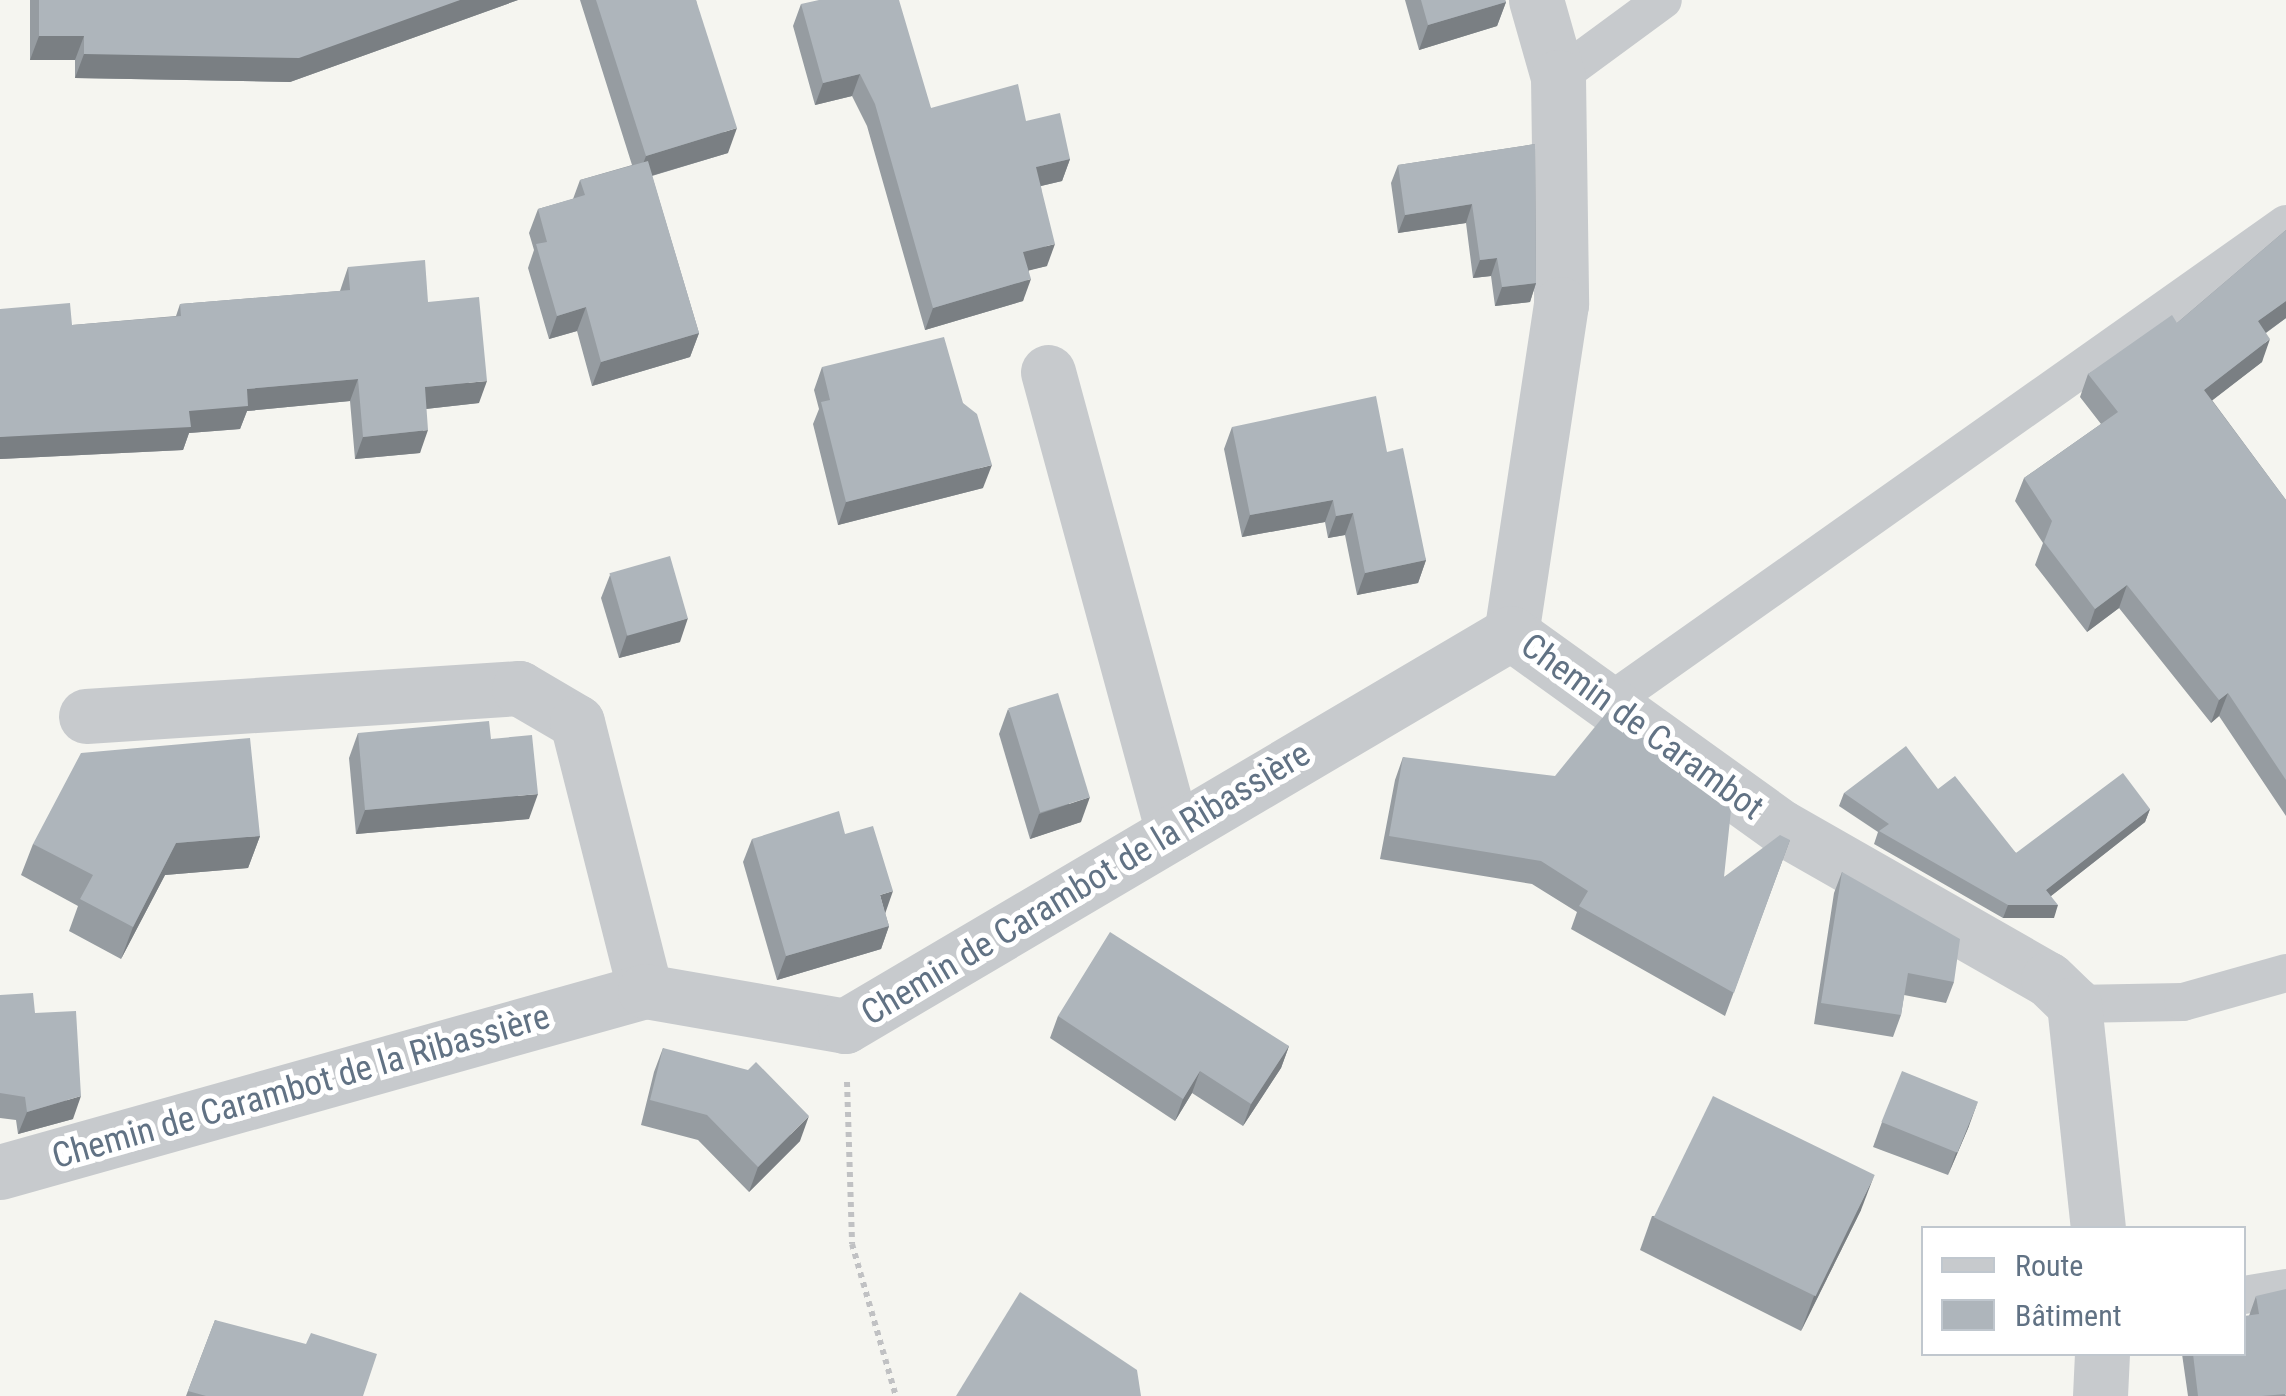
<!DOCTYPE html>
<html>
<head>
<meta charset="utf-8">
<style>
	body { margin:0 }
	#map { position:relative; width:2286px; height:1396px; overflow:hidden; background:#f5f5f0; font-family:"Roboto Condensed",sans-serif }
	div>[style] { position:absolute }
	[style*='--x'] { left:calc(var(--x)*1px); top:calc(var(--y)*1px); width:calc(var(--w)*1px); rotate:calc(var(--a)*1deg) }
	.path>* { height:6px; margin-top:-3px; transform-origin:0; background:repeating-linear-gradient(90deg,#c0c1c3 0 5px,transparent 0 10px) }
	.service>* { height:38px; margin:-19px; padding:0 19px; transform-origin:19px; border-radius:19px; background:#c7cacd }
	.minor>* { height:55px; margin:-27.5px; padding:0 27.5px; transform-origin:27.5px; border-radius:27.5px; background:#c7cacd }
	.wall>* { inset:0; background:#969ca1 }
	.shaded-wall>* { inset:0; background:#7a7f83 }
	.building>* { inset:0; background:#aeb5bb; transform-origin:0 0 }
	span { translate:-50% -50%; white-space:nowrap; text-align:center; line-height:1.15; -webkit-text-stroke:10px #fff; paint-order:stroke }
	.street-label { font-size:35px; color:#617284 }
	.legend { position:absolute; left:1921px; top:1226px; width:325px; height:130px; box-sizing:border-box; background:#fff; border:2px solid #c0c7ce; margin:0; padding:12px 18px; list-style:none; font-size:30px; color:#617284 }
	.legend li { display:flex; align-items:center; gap:20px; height:50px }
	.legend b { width:50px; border:2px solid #c0c7ce }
</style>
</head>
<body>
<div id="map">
	<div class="path">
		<i style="--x:847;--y:1082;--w:162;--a:88.2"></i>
		<i style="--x:852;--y:1244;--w:158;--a:73.9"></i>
	</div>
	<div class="service">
		<i style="--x:1558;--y:77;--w:130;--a:-36.3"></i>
		<i style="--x:1608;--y:703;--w:830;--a:-35.24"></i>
		<i style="--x:2074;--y:1004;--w:109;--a:-1.1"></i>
		<i style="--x:2183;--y:1002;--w:107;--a:-15.7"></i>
		<i style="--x:2244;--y:1295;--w:43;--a:-9.5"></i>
	</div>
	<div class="minor">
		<i style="--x:1536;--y:0;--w:80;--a:74.1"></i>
		<i style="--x:1558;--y:77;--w:227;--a:89.2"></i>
		<i style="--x:1561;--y:304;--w:333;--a:98.6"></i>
		<i style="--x:1511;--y:633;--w:332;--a:35.7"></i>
		<i style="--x:1781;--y:827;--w:307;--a:29.7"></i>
		<i style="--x:2048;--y:979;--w:36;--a:44"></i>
		<i style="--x:2074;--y:1004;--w:225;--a:83.9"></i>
		<i style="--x:1048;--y:372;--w:477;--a:74.8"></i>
		<i style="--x:86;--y:716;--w:434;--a:-3.7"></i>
		<i style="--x:519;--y:688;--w:67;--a:30.4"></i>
		<i style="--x:577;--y:722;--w:277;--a:75.8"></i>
		<i style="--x:0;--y:1172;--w:670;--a:-15.68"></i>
		<i style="--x:645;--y:991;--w:203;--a:9.9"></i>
		<i style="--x:845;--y:1026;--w:773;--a:-30.54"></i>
		<i style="--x:2100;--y:1396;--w:42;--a:-87.3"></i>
	</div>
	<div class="wall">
		<i style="clip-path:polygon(30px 0,518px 0,290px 82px,75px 78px,75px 60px,30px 60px)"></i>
		<i style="clip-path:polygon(580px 0,696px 0,728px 153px,652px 176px,699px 333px,690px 357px,592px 386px,577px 331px,549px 339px,528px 268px,534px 250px,529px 233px,538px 209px,573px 199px,580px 180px,632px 165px)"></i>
		<i style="clip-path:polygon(1405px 0,1505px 0,1506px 2px,1497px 26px,1419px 50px)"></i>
		<i style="clip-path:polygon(801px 4px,931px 108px,1026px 121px,1070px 159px,1062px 181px,1041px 186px,1047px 266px,1029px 270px,1023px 301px,925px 330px,867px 126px,852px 96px,815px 105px,793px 26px)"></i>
		<i style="clip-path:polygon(1535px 144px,1536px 283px,1530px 302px,1495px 306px,1491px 276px,1473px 278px,1466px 223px,1398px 233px,1391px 183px,1398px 165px)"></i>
		<i style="clip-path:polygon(2286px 230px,2286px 318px,2266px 333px,2262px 362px,2212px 400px,2286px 500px,2286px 816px,2219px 716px,2211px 723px,2119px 608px,2087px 632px,2035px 565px,2043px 543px,2015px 501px,2024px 478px,2101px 424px,2080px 397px,2088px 374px,2177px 323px)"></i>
		<i style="clip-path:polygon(348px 267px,428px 302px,479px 403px,426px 409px,420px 453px,355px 459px,350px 401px,247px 411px,240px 429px,189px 433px,183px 450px,0 459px,0 309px,72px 325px,176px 316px,180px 304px,340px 291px)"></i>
		<i style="clip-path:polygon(822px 367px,963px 403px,983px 488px,838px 525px,813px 424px,819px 409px,814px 390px)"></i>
		<i style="clip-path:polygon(1232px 427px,1387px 452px,1426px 560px,1418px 583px,1357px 595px,1345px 535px,1328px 538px,1325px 522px,1242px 537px,1224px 449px)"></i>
		<i style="clip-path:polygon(610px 575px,680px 642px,619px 658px,601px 598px)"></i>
		<i style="clip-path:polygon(1008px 709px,1081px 822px,1030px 839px,999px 734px)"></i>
		<i style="clip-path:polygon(358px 733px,491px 739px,529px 819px,356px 834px,349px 758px)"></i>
		<i style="clip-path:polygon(1403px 757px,1724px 877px,1790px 840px,1725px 1016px,1571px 929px,1577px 912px,1532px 884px,1380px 859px,1395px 780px)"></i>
		<i style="clip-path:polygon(1938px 789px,2016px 853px,2150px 809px,2145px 822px,2051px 896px,2054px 918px,2003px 918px,1874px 844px,1878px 832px,1839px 806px,1844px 793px)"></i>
		<i style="clip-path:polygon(845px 834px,885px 913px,889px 926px,881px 949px,777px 980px,743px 862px,752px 839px)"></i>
		<i style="clip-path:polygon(260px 836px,248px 868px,165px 875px,121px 959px,69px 931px,78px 906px,21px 875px,33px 844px)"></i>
		<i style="clip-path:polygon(1842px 872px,1954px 982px,1946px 1003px,1904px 995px,1901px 1015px,1893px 1037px,1814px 1024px,1834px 893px)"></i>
		<i style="clip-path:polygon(0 995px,35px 1013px,73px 1119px,18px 1134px,16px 1120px,0 1118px)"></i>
		<i style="clip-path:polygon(1058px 1016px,1289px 1046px,1281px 1068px,1243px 1126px,1192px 1093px,1175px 1121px,1050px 1038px)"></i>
		<i style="clip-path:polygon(663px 1048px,800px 1141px,749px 1192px,698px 1140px,641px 1125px,654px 1072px)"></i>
		<i style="clip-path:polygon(1882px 1122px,1969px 1126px,1948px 1175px,1873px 1147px)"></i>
		<i style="clip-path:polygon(1861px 1210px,1801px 1331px,1640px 1250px,1652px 1216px)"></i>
		<i style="clip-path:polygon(2256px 1296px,2286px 1396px,2188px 1396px,2182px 1354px,2244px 1354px,2249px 1316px)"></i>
		<i style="clip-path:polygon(215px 1320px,363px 1396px,186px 1396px)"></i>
	</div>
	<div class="shaded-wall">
		<i style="clip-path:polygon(460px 0,518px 0,290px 82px,75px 78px,84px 54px)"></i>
		<i style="clip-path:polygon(1506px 2px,1497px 26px,1419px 50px,1428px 25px)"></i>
		<i style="clip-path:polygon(39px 36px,84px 36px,75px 60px,30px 60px)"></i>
		<i style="clip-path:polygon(860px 74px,852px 96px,815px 105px,823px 83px)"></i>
		<i style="clip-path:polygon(737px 128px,728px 153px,637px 180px,646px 156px)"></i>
		<i style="clip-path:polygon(1070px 159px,1062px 181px,1028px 189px,1036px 167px)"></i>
		<i style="clip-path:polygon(1472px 204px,1466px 223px,1398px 233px,1405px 215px)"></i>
		<i style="clip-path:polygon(1055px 244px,1047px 266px,1015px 274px,1023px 252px)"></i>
		<i style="clip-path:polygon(1497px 258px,1491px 276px,1473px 278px,1480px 260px)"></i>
		<i style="clip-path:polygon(1031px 279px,1023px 301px,925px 330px,933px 308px)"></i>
		<i style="clip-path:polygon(1536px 283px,1530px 302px,1495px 306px,1502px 287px)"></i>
		<i style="clip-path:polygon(2286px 301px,2286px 318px,2250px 344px,2258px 321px)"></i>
		<i style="clip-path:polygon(586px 307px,577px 331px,549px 339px,557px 316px)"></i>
		<i style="clip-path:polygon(699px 333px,690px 357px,592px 386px,601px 362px)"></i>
		<i style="clip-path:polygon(2270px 339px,2262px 362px,2196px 413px,2204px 390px)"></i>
		<i style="clip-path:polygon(358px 379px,350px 401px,247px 411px,240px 429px,189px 433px,183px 450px,0 459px,0 437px,189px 411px,247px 389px)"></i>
		<i style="clip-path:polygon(487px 381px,479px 403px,416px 410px,425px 387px)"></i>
		<i style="clip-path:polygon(428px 430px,420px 453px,355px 459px,363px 437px)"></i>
		<i style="clip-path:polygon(992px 465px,983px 488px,838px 525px,846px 502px)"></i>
		<i style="clip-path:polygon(1333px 500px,1325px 522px,1242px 537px,1250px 515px)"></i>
		<i style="clip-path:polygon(1353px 513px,1345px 535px,1328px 538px,1336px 516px)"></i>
		<i style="clip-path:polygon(1426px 560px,1418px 583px,1357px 595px,1365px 573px)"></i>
		<i style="clip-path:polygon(2127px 585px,2119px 608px,2087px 632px,2095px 609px)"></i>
		<i style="clip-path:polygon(688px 618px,680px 642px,619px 658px,627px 635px)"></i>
		<i style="clip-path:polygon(2228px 693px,2219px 716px,2211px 723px,2219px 700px)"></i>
		<i style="clip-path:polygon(538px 794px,529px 819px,356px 834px,365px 810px)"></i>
		<i style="clip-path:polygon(1090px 797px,1081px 822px,1030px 839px,1039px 814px)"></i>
		<i style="clip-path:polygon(2150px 809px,2145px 822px,2042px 903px,2046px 890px)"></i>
		<i style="clip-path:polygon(260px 836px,248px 868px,165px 875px,121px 959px,133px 927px,176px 843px)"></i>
		<i style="clip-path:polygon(893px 891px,885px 914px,880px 895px)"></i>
		<i style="clip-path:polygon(2008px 905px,2058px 905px,2054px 918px,2003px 918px)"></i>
		<i style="clip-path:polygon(889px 926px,881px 949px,777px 980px,786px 956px)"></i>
		<i style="clip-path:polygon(1289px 1046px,1281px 1068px,1243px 1126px,1251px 1104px)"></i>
		<i style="clip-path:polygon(1200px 1071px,1192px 1093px,1175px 1121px,1183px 1099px)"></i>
		<i style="clip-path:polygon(81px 1096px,73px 1119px,18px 1134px,27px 1112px)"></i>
		<i style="clip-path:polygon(1978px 1101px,1969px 1126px,1948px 1175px,1957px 1150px)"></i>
		<i style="clip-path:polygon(809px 1116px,800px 1141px,749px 1192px,758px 1167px)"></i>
		<i style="clip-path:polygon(1874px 1176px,1861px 1210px,1801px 1331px,1814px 1296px)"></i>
	</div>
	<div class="building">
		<i style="clip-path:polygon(39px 0,460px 0,299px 58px,84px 54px,84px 36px,39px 36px)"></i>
		<i style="clip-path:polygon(596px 0,696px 0,737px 128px,646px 156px)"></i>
		<i style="clip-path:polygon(819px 0,899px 0,931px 108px,1018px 84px,1026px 121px,1060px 113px,1070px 159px,1036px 167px,1055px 244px,1023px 252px,1031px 279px,933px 308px,875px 104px,860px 74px,823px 83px,801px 4px)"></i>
		<i style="clip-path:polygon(1421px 0,1505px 0,1506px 2px,1428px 25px)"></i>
		<i style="clip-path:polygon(1535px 144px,1536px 283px,1502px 287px,1497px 258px,1480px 260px,1472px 204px,1405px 215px,1398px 165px)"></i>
		<i style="clip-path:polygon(648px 161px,699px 333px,601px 362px,586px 307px,557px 316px,536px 244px,547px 242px,538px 209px,585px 195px,580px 180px)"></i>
		<i style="clip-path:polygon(2286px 230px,2286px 301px,2258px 321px,2270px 339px,2204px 390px,2286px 500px,2286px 780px,2228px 693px,2219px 700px,2127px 585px,2095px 609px,2044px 542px,2052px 521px,2024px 478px,2118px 412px,2088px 374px,2172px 315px,2177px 323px)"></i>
		<i style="clip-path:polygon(425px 260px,428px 302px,479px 297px,487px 381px,425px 387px,428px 430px,363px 437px,358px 379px,247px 389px,248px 406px,189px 411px,191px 427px,0 437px,0 309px,70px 303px,72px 325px,181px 316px,180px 304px,350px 290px,348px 267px)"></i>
		<i style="clip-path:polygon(944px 337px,963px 403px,977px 414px,992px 465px,846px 502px,821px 402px,830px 400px,822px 367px)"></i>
		<i style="clip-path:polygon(1376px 396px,1387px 452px,1403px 448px,1426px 560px,1365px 573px,1353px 513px,1336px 516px,1333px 500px,1250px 515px,1232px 427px)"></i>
		<i style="left:670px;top:556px;width:65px;height:63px;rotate:74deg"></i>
		<i style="left:1058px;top:693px;width:109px;height:52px;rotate:73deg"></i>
		<i style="clip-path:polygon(1607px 712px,1732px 801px,1724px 877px,1780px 835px,1790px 840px,1734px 993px,1579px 906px,1588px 891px,1541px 861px,1389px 836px,1403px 757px,1555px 776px)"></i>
		<i style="clip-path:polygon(489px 721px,491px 739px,532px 735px,538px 794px,365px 810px,358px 733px)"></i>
		<i style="clip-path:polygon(250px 738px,260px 836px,176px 843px,133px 927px,80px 899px,93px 875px,33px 844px,81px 753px)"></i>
		<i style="clip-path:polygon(1906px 746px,1938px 789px,1955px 776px,2016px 853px,2123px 773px,2150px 809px,2046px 890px,2058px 905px,2008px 905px,1879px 831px,1889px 824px,1844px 793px)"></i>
		<i style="clip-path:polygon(839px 811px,845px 834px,873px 826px,893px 891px,880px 895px,889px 926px,786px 956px,752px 839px)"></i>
		<i style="clip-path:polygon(1842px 872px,1960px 939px,1954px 982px,1908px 973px,1901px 1015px,1821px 1003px)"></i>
		<i style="clip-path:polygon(1110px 932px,1289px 1046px,1251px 1104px,1200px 1071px,1183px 1099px,1058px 1016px)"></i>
		<i style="clip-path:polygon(33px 993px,35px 1013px,76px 1011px,81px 1096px,27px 1112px,25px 1097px,0 1093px,0 995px)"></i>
		<i style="clip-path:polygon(663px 1048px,748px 1070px,756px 1062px,809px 1116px,758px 1167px,707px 1115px,650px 1100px)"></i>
		<i style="left:1902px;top:1071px;width:82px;height:55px;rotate:22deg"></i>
		<i style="left:1713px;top:1096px;width:180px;height:135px;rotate:26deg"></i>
		<i style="clip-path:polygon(2286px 1289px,2286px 1394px,2262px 1396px,2198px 1396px,2193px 1354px,2244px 1354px,2244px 1316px,2259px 1314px,2256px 1296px)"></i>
		<i style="clip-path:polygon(1020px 1292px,1137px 1370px,1141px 1396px,956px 1396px)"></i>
		<i style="clip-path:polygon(215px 1320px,306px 1344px,311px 1333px,377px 1354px,363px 1396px,206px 1396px,188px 1391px)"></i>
	</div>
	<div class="street-label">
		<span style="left:1642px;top:727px;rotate:36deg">Chemin de Carambot</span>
		<span style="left:1086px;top:884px;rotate:-31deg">Chemin de Carambot de la Ribassière</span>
		<span style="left:301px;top:1087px;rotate:-16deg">Chemin de Carambot de la Ribassière</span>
	</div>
	<ul class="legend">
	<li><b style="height:12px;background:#c7cacd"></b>Route</li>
	<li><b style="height:28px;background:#aeb5bb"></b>Bâtiment</li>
	</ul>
</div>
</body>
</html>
